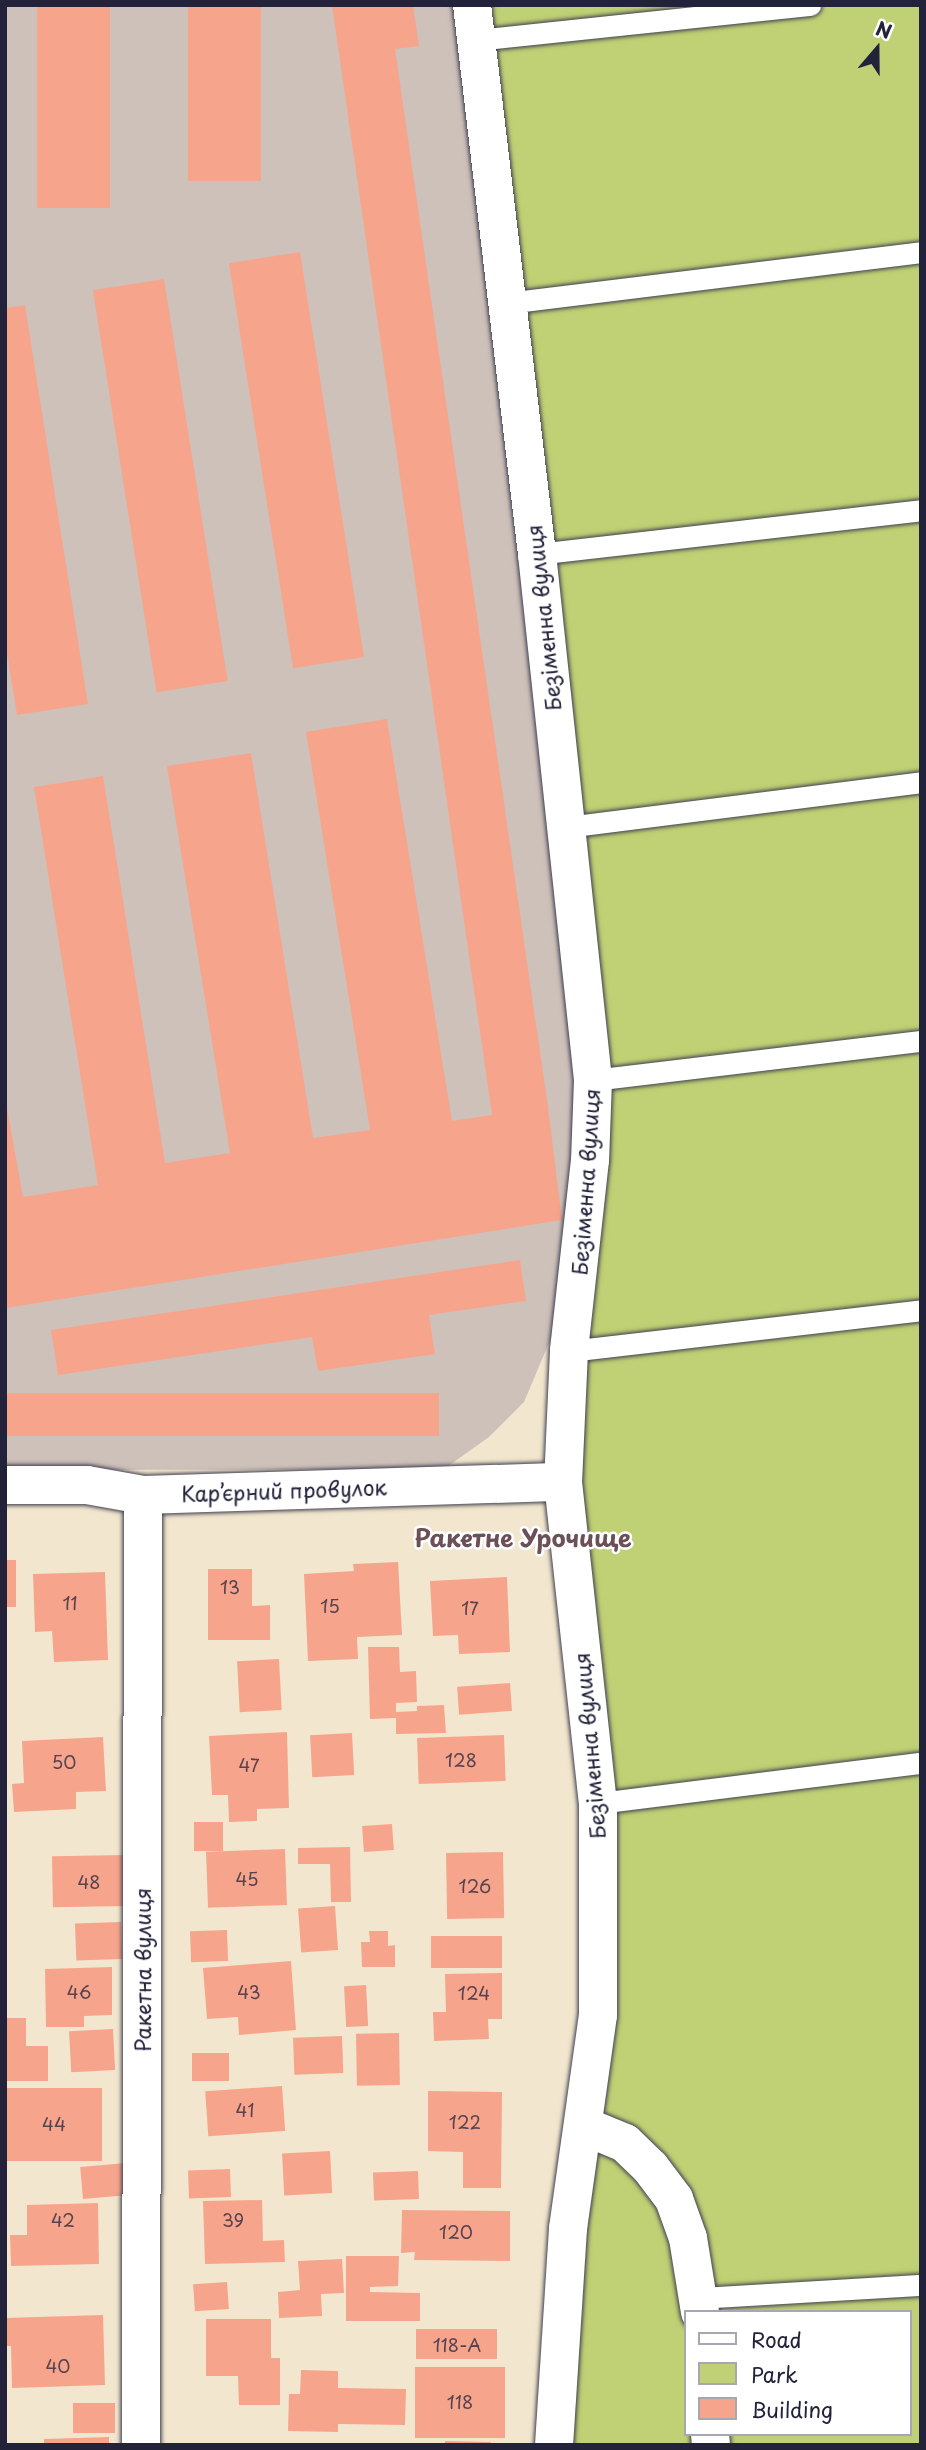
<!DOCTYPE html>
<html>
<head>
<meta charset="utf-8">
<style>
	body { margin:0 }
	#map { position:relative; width:926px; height:2450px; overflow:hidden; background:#f2e7ce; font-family:"Playpen Sans",sans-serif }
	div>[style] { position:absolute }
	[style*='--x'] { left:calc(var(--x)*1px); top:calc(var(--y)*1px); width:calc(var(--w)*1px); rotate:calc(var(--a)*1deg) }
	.industrial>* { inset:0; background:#cec1ba }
	.green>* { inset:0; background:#bfd174 }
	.building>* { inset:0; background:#f6a58c; transform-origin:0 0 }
	.roads { filter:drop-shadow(0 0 2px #414051) drop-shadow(0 0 2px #414051) }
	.service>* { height:21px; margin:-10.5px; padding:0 10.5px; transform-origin:10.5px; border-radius:10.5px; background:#fff }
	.minor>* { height:38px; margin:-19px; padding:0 19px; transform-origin:19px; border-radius:19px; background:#fff }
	span { translate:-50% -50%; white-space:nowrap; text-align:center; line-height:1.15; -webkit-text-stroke:5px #fff; paint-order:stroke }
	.number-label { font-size:18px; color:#57434f }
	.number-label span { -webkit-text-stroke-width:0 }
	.street-label { font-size:21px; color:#22223b }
	.quarter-label { font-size:24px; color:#6c5057; font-weight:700 }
	.frame { position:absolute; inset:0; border:7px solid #22223b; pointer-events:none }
	.legend { position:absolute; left:684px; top:2310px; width:228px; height:126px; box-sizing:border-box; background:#fff; border:2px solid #a7a7b1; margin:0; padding:9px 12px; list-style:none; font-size:21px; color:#22223b }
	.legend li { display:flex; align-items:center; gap:14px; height:35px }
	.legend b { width:35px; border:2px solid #a7a7b1 }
	.north { position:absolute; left:842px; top:14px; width:70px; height:70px; -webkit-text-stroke:5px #fff; paint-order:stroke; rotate:20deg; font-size:19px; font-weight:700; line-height:28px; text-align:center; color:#22223b }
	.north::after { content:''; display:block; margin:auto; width:24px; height:32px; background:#22223b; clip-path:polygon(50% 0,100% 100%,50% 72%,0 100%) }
</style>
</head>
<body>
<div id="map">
	<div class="industrial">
		<i style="clip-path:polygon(5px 5px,464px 5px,579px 1082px,579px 1164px,551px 1338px,524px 1402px,489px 1437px,444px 1469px,5px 1470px)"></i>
	</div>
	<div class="green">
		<i style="clip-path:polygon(481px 5px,921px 5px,921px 2445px,722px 2445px,721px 2434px,910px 2434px,910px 2312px,710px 2312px,694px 2237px,597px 2117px,576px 1479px,597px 1244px)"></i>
		<i style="clip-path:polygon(603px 2150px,670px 2202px,686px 2312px,686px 2434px,701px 2434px,701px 2445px,566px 2445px,586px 2168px)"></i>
	</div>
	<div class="building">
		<i style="left:37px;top:5px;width:73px;height:203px"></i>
		<i style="left:188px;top:5px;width:73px;height:176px"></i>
		<i style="clip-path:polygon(332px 5px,413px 5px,419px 46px,395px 49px,548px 1107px,562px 1220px,5px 1308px,5px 1097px,23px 1197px,98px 1185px,34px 787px,103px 776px,165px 1163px,230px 1153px,167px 766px,251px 753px,313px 1138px,370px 1130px,306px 732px,387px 719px,452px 1121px,492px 1115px)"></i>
		<i style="left:300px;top:252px;width:410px;height:72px;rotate:81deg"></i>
		<i style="left:164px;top:279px;width:407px;height:72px;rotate:81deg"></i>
		<i style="clip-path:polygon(25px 305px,88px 704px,17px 715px,5px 641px,5px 308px)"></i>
		<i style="clip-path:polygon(520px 1260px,526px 1301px,429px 1315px,435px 1354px,318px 1371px,312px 1337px,58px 1375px,51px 1330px)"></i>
		<i style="left:439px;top:1393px;width:43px;height:434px;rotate:90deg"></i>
		<i style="left:5px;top:1560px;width:11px;height:47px"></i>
		<i style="clip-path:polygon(398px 1562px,402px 1635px,357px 1637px,358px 1659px,308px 1661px,304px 1574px,354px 1571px,353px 1564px)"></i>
		<i style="clip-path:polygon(208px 1569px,252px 1569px,252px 1606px,270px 1605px,270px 1640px,208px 1640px)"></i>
		<i style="clip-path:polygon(105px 1572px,108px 1660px,54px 1662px,52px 1631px,35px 1632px,33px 1574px)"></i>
		<i style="clip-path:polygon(507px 1577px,510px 1652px,459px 1654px,458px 1635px,433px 1636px,430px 1581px)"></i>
		<i style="clip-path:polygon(368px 1647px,399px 1647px,400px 1672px,416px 1671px,417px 1702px,396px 1703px,396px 1712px,417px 1711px,417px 1706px,444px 1705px,446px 1733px,396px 1734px,396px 1718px,370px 1719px)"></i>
		<i style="left:279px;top:1659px;width:51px;height:42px;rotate:87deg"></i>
		<i style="left:510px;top:1683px;width:28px;height:53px;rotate:86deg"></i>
		<i style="clip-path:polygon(287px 1732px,289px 1808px,257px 1809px,257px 1821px,229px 1822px,228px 1795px,212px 1795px,209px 1736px)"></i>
		<i style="left:352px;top:1733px;width:42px;height:42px;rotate:87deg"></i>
		<i style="left:504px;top:1735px;width:46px;height:87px;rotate:88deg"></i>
		<i style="clip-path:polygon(103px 1737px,106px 1791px,76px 1792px,76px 1809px,14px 1812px,12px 1784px,24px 1783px,22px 1741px)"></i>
		<i style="left:194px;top:1822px;width:29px;height:29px"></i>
		<i style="left:392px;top:1824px;width:26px;height:30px;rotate:86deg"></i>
		<i style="clip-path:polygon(350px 1847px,351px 1902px,331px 1902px,330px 1864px,298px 1864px,298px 1848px)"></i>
		<i style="left:285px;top:1849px;width:56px;height:79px;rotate:88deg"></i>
		<i style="left:503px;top:1852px;width:66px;height:57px;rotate:89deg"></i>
		<i style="left:125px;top:1855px;width:51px;height:73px;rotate:89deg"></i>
		<i style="left:335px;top:1906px;width:44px;height:37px;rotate:86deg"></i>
		<i style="left:121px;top:1922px;width:37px;height:46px;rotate:88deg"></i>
		<i style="left:227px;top:1930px;width:31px;height:37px;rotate:88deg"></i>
		<i style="clip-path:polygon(369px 1931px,388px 1931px,388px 1946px,395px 1945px,395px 1967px,362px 1967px,361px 1942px,370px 1942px)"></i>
		<i style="left:431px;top:1936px;width:71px;height:32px"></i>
		<i style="clip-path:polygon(291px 1961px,296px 2030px,239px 2035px,238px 2017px,207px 2019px,203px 1968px)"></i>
		<i style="clip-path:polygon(112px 1967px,112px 2015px,84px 2016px,84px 2027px,46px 2027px,45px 1969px)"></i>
		<i style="clip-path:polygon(502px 1973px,502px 2019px,488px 2019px,489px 2039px,434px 2041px,433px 2012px,446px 2012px,445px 1974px)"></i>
		<i style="left:366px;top:1985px;width:41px;height:22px;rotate:87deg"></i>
		<i style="clip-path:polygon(5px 2018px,26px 2018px,26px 2046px,48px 2046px,48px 2081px,5px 2081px)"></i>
		<i style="left:113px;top:2029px;width:41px;height:44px;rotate:87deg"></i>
		<i style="left:399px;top:2033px;width:52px;height:43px;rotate:89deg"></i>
		<i style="left:342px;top:2036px;width:37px;height:49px;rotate:88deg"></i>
		<i style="left:229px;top:2053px;width:28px;height:37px;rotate:90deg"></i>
		<i style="left:282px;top:2086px;width:45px;height:77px;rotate:86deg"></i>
		<i style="left:5px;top:2088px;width:97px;height:73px"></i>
		<i style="clip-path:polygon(428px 2091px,502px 2092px,501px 2188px,463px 2188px,463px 2152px,428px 2151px)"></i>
		<i style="left:330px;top:2151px;width:42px;height:48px;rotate:87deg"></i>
		<i style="left:126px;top:2163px;width:32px;height:46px;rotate:85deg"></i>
		<i style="left:230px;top:2169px;width:28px;height:42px;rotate:88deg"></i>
		<i style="left:418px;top:2171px;width:28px;height:45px;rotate:88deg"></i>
		<i style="clip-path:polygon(262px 2200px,263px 2241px,284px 2240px,285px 2262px,205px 2264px,203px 2201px)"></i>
		<i style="clip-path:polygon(98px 2203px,99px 2264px,11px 2266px,10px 2235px,27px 2235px,27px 2205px)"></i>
		<i style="clip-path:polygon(402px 2210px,510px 2211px,510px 2261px,414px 2260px,415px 2252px,401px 2253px)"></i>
		<i style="clip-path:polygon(346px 2256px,399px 2256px,398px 2286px,370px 2287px,370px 2292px,420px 2293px,420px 2321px,346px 2321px)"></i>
		<i style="clip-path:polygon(342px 2259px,344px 2293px,321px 2294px,322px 2316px,279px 2318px,278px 2292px,300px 2290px,298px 2261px)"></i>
		<i style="left:227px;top:2282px;width:27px;height:34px;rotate:86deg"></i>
		<i style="clip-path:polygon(103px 2315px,105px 2385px,12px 2388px,11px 2346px,5px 2346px,5px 2318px)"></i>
		<i style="clip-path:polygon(206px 2319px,271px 2319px,271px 2358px,280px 2358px,280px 2405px,239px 2405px,238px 2376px,206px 2376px)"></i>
		<i style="left:497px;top:2329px;width:30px;height:81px;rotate:90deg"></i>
		<i style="left:415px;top:2367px;width:90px;height:71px"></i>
		<i style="clip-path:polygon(301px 2370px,338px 2371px,338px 2388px,406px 2389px,405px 2425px,338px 2424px,338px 2432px,288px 2431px,289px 2394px,300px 2394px)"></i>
		<i style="left:73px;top:2403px;width:42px;height:30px"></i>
		<i style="clip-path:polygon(109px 2437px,109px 2445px,44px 2445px,44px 2439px)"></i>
		<i style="clip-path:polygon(445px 2441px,491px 2442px,490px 2445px,445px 2445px)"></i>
	</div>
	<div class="roads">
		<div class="service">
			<i style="--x:476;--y:40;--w:336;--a:-6"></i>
			<i style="--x:507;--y:303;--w:417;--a:-7"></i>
			<i style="--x:537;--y:554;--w:387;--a:-6.5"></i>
			<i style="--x:566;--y:827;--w:358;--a:-7.2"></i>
			<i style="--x:593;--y:1080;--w:330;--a:-6.8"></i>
			<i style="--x:569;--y:1351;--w:354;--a:-6.6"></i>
			<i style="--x:598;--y:1803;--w:325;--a:-7.1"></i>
			<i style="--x:699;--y:2298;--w:222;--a:-3.4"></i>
		</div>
		<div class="minor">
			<i style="--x:472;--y:5;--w:553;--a:83.25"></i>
			<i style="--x:537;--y:554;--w:529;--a:83.92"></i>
			<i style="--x:593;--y:1080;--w:80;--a:92.1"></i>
			<i style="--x:590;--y:1160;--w:192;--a:96.3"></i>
			<i style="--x:569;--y:1351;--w:131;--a:92.6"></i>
			<i style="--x:563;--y:1482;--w:323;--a:83.8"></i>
			<i style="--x:598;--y:1803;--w:212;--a:90"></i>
			<i style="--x:598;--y:2015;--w:216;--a:98"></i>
			<i style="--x:568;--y:2229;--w:216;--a:93.7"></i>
			<i style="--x:5;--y:1485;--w:82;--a:0"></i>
			<i style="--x:87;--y:1485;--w:57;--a:10.1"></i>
			<i style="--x:143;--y:1495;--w:420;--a:-1.8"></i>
			<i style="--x:584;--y:2126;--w:44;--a:22.5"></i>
			<i style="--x:625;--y:2143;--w:35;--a:44"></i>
			<i style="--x:650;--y:2167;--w:40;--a:53"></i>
			<i style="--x:674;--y:2199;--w:41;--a:70.3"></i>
			<i style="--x:688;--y:2238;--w:75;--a:80.8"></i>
			<i style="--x:710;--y:2434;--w:11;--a:85"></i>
			<i style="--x:141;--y:2445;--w:950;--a:-89.88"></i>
		</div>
	</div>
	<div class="number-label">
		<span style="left:230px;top:1587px">13</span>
		<span style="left:70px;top:1603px">11</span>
		<span style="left:330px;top:1606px">15</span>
		<span style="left:470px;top:1608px">17</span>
		<span style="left:461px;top:1760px">128</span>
		<span style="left:64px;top:1762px">50</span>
		<span style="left:249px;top:1765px">47</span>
		<span style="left:247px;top:1879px">45</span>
		<span style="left:89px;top:1882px">48</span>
		<span style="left:475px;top:1886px">126</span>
		<span style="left:79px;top:1992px">46</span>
		<span style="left:249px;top:1992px">43</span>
		<span style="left:474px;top:1993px">124</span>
		<span style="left:245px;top:2110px">41</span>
		<span style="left:465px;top:2122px">122</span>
		<span style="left:54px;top:2124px">44</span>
		<span style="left:63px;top:2220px">42</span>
		<span style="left:233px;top:2220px">39</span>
		<span style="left:456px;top:2232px">120</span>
		<span style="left:457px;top:2345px">118-А</span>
		<span style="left:58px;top:2366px">40</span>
		<span style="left:460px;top:2402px">118</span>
	</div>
	<div class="street-label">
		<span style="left:543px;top:618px;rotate:-96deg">Безіменна вулиця</span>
		<span style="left:585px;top:1182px;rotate:-86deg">Безіменна вулиця</span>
		<span style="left:284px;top:1490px;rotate:-2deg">Карʼєрний провулок</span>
		<span style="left:589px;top:1746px;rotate:-95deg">Безіменна вулиця</span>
		<span style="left:142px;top:1970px;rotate:-90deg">Ракетна вулиця</span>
	</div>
	<div class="quarter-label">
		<span style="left:523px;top:1538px">Ракетне Урочище</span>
	</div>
	<div class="frame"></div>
	<ul class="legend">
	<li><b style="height:9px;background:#fff"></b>Road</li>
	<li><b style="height:19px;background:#bfd174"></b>Park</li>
	<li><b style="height:19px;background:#f6a58c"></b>Building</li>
	</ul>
	<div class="north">N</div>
</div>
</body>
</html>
